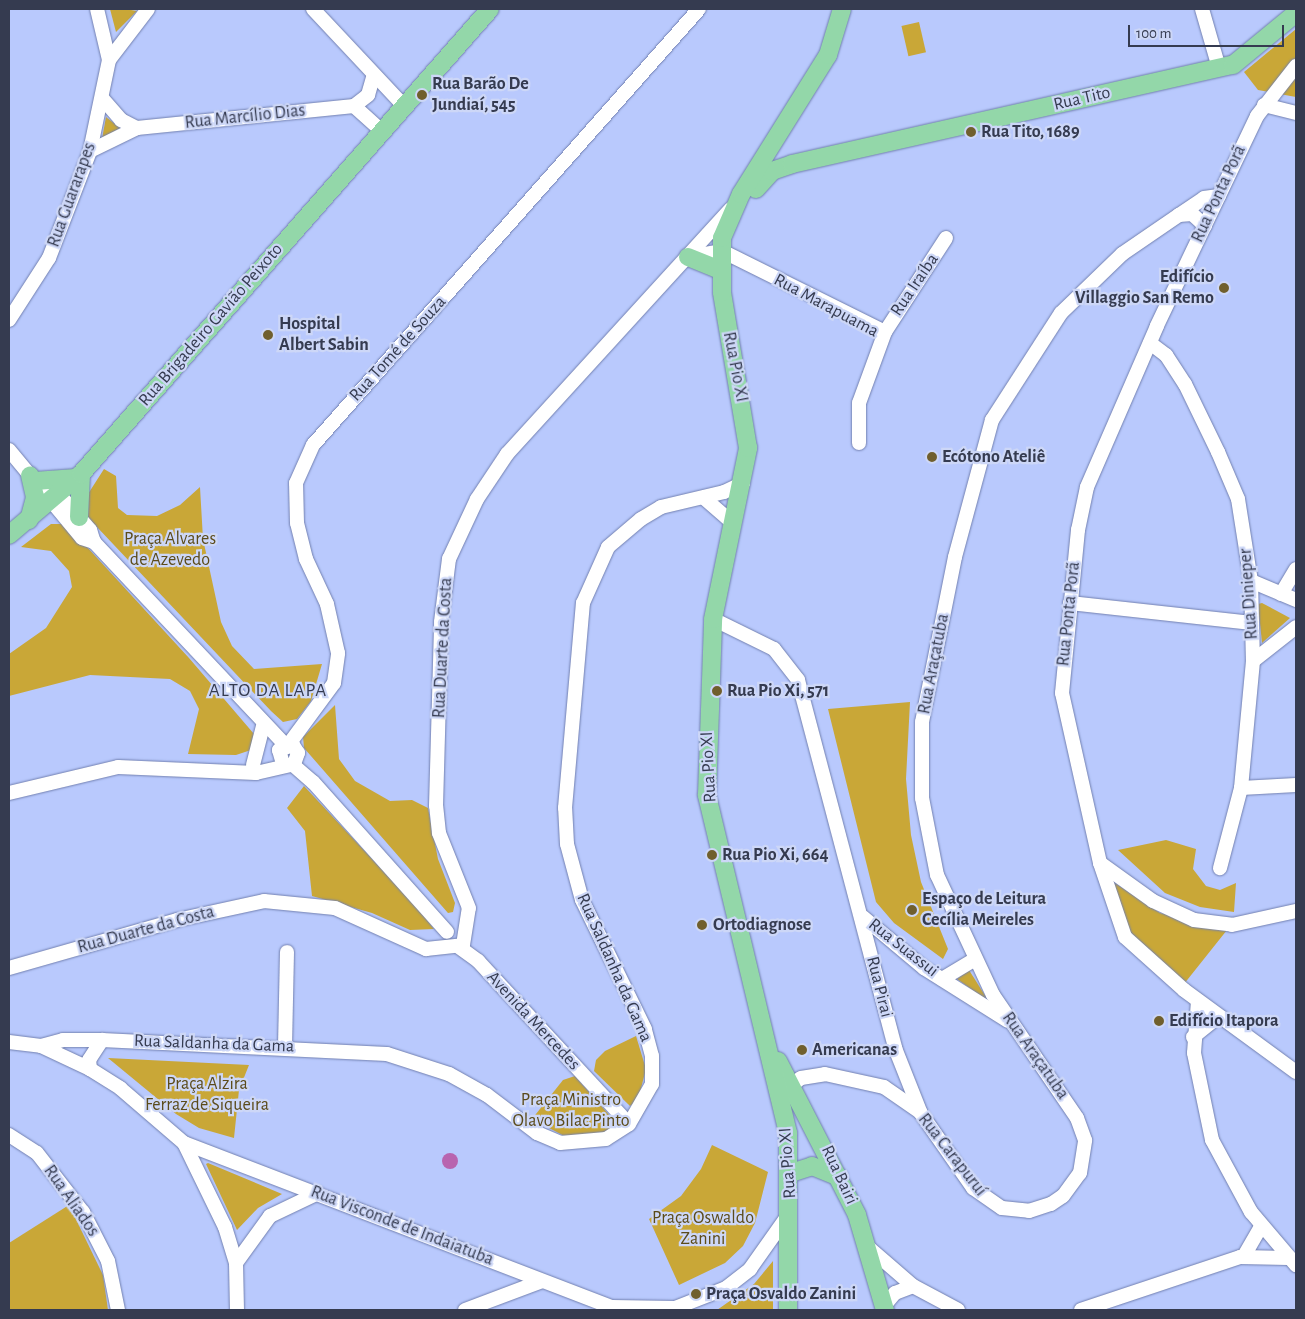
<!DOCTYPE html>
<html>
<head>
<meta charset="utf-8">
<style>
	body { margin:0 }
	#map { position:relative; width:1305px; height:1319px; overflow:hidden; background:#b9c9fd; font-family:"Alegreya Sans",sans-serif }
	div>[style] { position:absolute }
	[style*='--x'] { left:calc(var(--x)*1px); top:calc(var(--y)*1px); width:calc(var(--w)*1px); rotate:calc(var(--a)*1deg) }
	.green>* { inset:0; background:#c9a737; transform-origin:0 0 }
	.water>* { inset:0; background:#b864af }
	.round { border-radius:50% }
	.roads { filter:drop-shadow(0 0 1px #7280b0) drop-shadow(0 0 1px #7280b0) }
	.minor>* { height:14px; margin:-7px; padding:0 7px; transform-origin:7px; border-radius:7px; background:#fff }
	.major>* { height:18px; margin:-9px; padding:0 9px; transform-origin:9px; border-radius:9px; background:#93d7a9 }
	.dots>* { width:14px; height:14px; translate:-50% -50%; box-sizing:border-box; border:2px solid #cdd7f7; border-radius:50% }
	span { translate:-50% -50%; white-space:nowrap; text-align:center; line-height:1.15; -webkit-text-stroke:4.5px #cdd7f7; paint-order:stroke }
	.poi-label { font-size:18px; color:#353b50; font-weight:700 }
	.left { translate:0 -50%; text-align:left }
	.right { translate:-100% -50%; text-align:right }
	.street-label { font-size:18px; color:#353b50 }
	.park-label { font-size:18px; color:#5b4b1a }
	.neighbourhood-label { font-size:19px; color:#353b50; letter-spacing:1px }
	.frame { position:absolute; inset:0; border:10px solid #353b50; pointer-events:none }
	.scale { position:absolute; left:1128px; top:25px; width:156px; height:22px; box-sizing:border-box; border:2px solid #353b50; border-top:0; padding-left:6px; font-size:15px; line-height:18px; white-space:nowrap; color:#353b50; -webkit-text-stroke:4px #cdd7f7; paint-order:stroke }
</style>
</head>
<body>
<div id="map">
	<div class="green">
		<i style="clip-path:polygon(110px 9px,125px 9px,137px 11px,116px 32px)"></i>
		<i style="left:919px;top:22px;width:31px;height:18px;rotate:77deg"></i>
		<i style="clip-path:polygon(1296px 29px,1296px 97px,1258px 90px,1244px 72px)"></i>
		<i style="clip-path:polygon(106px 117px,120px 128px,102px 139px)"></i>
		<i style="clip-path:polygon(104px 469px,116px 476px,118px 508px,127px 515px,157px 516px,180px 505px,200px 487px,203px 539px,221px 622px,232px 646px,254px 669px,322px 664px,311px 701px,297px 719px,283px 722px,271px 711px,79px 508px)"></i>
		<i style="clip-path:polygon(51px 524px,62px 524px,76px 535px,189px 658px,254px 734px,254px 749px,236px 755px,188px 754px,199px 709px,190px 691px,170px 679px,90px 675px,9px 696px,9px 654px,46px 628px,72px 587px,69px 571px,51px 551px,21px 547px)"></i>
		<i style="clip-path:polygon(1262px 603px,1290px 618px,1262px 643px,1258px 604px)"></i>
		<i style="clip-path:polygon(910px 702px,906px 779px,911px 835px,921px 882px,948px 949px,943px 959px,894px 923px,876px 902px,828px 709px)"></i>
		<i style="clip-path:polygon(335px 705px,339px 759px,355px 781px,390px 801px,412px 800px,428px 808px,438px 859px,455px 903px,453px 912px,448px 913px,304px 748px,303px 737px)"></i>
		<i style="clip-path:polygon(304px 786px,416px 906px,434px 929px,410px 930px,372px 913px,312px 896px,305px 831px,287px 808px)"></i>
		<i style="clip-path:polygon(1166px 840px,1196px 849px,1193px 869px,1206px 886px,1220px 890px,1236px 883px,1234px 912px,1200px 907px,1165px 893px,1118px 850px)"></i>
		<i style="clip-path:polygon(1109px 879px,1160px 913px,1227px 930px,1184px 984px,1126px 928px)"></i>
		<i style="clip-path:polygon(969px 970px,986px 997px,985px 999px,957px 979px)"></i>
		<i style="clip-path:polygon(636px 1036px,646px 1069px,638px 1100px,630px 1106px,594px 1071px,596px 1060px,605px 1051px)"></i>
		<i style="clip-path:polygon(108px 1058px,249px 1065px,239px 1090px,234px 1138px,199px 1128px,176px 1114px)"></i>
		<i style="clip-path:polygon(575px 1076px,611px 1117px,611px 1129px,603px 1135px,568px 1138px,532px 1119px,563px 1080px)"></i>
		<i style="clip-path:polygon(712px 1145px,768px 1172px,755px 1223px,743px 1246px,725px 1263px,679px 1285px,649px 1219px,681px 1196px,701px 1169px)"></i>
		<i style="clip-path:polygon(206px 1164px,208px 1163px,282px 1194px,258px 1208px,237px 1230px)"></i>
		<i style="clip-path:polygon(69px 1205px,103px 1275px,108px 1310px,9px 1310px,9px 1243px)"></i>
		<i style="clip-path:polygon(773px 1261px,773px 1310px,717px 1310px,754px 1284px)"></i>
	</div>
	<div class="water">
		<i class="round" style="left:442px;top:1153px;width:16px;height:16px"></i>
	</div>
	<div class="roads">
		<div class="minor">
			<i style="--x:313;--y:9;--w:134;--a:46.8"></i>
			<i style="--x:1202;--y:9;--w:61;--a:73.9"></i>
			<i style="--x:109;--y:60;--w:64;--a:-52.6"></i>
			<i style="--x:1296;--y:66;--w:63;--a:128"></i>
			<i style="--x:1257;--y:116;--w:233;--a:115.5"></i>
			<i style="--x:1157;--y:326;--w:176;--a:113.5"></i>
			<i style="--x:1087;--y:487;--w:44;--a:101.8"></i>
			<i style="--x:1078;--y:530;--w:164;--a:95.6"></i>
			<i style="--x:1062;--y:693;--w:174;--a:77.4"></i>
			<i style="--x:1100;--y:863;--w:78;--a:71.3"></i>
			<i style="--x:1125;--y:937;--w:79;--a:41.9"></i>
			<i style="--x:1184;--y:990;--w:139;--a:36.2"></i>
			<i style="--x:102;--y:98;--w:29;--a:49"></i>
			<i style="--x:121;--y:120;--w:18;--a:27"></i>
			<i style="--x:1264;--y:105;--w:33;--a:14"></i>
			<i style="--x:354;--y:106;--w:39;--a:42"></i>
			<i style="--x:90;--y:151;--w:52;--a:-26.1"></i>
			<i style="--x:137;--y:128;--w:218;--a:-5.8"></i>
			<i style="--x:354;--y:106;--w:18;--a:-38"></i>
			<i style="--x:368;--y:95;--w:19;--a:-74"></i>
			<i style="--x:1205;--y:226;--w:18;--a:-137"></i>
			<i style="--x:1192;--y:214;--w:13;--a:176"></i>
			<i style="--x:1179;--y:215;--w:30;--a:-34"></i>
			<i style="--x:1204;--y:198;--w:15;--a:-8"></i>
			<i style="--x:688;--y:257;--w:35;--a:-10"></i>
			<i style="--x:722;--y:251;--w:182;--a:26.4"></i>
			<i style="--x:9;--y:320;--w:74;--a:-57.2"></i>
			<i style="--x:49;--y:258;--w:115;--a:-69"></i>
			<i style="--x:90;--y:151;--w:93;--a:-78.2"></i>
			<i style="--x:109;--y:60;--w:52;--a:-103.2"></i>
			<i style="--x:1150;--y:343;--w:20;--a:37"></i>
			<i style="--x:1166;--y:355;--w:35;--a:57"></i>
			<i style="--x:1185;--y:384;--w:76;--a:64.1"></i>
			<i style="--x:1218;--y:452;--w:51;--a:66.9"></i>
			<i style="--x:1238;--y:499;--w:83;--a:81"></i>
			<i style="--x:1251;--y:581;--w:80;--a:88.6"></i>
			<i style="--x:1253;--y:661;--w:128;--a:95.4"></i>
			<i style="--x:1241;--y:788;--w:83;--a:104.7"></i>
			<i style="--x:859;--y:443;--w:40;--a:-90"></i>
			<i style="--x:859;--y:403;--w:76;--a:-69.9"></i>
			<i style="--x:885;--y:332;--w:112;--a:-57"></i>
			<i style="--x:9;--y:450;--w:114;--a:50.3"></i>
			<i style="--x:82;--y:538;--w:13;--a:18"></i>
			<i style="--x:59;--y:494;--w:48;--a:49.3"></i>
			<i style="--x:90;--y:530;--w:13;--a:72"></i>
			<i style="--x:94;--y:542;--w:279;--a:46.7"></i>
			<i style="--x:704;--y:498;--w:37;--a:41"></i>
			<i style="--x:1251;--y:581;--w:49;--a:22.9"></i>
			<i style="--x:1281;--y:594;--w:29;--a:-59"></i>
			<i style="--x:1070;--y:603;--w:183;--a:6.3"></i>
			<i style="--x:713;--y:619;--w:68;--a:26.2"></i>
			<i style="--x:774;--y:649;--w:39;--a:52"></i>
			<i style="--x:798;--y:680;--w:381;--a:75.2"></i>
			<i style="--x:895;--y:1048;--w:68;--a:68.4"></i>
			<i style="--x:1253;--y:661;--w:55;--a:-38.3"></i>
			<i style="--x:289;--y:744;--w:76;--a:-53.6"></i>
			<i style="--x:334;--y:683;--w:30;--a:-82"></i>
			<i style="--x:338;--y:653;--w:50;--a:-102.7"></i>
			<i style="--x:327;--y:604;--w:50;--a:-115"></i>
			<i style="--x:306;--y:559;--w:37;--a:-104"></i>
			<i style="--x:297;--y:523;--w:40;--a:-91.4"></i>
			<i style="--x:296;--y:483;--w:42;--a:-65.9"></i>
			<i style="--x:313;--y:445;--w:582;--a:-48.48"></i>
			<i style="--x:292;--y:764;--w:28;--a:41"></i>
			<i style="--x:313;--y:782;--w:201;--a:48.2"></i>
			<i style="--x:253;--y:765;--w:40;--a:-75.6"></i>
			<i style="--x:1241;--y:788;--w:55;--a:-3.1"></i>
			<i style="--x:9;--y:793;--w:112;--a:-13.4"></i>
			<i style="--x:118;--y:767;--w:138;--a:2.5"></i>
			<i style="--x:256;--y:773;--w:39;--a:-13"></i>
			<i style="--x:294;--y:764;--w:12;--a:-70"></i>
			<i style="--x:298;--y:753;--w:9;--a:-122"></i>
			<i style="--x:293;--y:745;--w:15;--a:160"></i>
			<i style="--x:279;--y:750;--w:15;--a:74"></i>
			<i style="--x:1100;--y:863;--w:65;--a:35.6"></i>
			<i style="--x:1153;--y:901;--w:45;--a:24.9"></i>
			<i style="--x:1194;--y:920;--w:38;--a:7"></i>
			<i style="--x:1232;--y:925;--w:66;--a:-12.3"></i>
			<i style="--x:863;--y:917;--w:80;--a:39.9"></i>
			<i style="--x:924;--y:968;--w:99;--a:32.2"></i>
			<i style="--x:459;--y:947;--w:24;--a:36"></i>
			<i style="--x:478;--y:961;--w:222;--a:47.2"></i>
			<i style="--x:9;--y:968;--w:175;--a:-15.9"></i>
			<i style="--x:177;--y:920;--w:89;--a:-12.3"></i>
			<i style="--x:264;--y:901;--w:71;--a:5.6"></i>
			<i style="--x:335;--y:908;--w:100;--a:24.3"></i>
			<i style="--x:426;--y:949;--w:37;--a:-6"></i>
			<i style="--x:463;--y:945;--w:37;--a:-81"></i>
			<i style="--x:469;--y:908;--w:81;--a:-111.8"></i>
			<i style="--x:439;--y:833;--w:27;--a:-96"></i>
			<i style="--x:436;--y:806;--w:184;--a:-88.4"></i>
			<i style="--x:441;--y:622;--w:64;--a:-82.8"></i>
			<i style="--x:449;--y:559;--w:66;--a:-65"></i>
			<i style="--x:477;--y:499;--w:54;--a:-56.3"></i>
			<i style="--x:507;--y:454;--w:332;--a:-47.6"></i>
			<i style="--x:942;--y:979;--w:37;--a:-31"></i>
			<i style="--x:1198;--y:1001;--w:52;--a:94.4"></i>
			<i style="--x:1194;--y:1053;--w:89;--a:78.3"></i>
			<i style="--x:1212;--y:1140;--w:82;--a:61.6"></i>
			<i style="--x:1251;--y:1212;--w:70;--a:49.7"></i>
			<i style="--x:1193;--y:1037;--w:33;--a:-39"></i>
			<i style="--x:9;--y:1042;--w:32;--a:7"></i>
			<i style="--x:41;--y:1046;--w:54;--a:25.1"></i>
			<i style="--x:90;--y:1069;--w:36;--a:32"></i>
			<i style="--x:120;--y:1088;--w:84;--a:40.7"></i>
			<i style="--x:184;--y:1143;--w:93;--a:64"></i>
			<i style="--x:225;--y:1227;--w:38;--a:73"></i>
			<i style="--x:236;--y:1263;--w:47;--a:88.8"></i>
			<i style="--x:41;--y:1046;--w:23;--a:-15"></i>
			<i style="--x:63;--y:1040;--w:39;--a:0"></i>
			<i style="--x:102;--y:1040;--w:285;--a:2.8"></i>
			<i style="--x:387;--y:1054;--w:65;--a:17.9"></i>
			<i style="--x:449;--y:1074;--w:43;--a:28.9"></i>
			<i style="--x:487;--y:1095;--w:63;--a:37.2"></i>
			<i style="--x:537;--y:1133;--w:25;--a:23"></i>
			<i style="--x:560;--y:1143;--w:46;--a:-5"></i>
			<i style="--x:606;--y:1139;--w:27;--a:-33"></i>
			<i style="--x:629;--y:1124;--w:46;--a:-60.1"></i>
			<i style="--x:652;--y:1084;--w:28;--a:-90"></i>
			<i style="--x:652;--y:1056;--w:28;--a:-105"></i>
			<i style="--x:645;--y:1029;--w:144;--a:-116"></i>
			<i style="--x:582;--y:900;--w:58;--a:-105"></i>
			<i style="--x:567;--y:844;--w:36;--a:-93"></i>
			<i style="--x:565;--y:808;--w:206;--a:-85"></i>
			<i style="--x:583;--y:603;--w:61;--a:-65.9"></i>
			<i style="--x:608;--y:547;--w:43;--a:-40.3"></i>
			<i style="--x:641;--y:519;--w:23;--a:-31"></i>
			<i style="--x:661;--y:507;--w:65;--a:-13.4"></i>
			<i style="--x:724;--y:492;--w:21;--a:-25"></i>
			<i style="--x:285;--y:1047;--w:95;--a:-88.8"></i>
			<i style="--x:90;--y:1069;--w:9;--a:-96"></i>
			<i style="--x:89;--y:1060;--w:24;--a:-57"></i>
			<i style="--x:783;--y:1093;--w:23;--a:-40"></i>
			<i style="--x:801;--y:1078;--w:24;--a:-9"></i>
			<i style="--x:825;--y:1074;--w:60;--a:12.4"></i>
			<i style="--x:884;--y:1087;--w:44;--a:34.8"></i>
			<i style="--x:920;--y:1112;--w:93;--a:55.1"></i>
			<i style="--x:973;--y:1188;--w:35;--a:35"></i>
			<i style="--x:1002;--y:1208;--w:27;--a:6"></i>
			<i style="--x:1029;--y:1211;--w:23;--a:-18"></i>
			<i style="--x:1051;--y:1204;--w:14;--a:-34"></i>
			<i style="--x:1063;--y:1196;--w:29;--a:-54"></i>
			<i style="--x:1080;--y:1173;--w:33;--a:-81"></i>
			<i style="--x:1085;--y:1140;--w:23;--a:-110"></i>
			<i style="--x:1077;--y:1118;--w:149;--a:-124.3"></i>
			<i style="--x:993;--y:995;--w:132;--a:-115"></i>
			<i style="--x:937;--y:875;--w:78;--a:-101"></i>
			<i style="--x:922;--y:798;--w:76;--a:-90"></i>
			<i style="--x:922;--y:722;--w:168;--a:-78.7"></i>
			<i style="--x:955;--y:557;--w:142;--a:-74.9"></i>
			<i style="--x:992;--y:420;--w:127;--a:-57.2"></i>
			<i style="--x:1061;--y:313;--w:85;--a:-44"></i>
			<i style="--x:1122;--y:254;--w:69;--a:-34.4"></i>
			<i style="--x:9;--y:1135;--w:33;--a:33"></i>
			<i style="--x:37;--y:1153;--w:75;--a:52.1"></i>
			<i style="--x:83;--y:1212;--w:55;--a:63"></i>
			<i style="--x:108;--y:1261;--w:50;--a:78.5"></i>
			<i style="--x:184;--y:1143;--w:467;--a:21"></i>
			<i style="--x:868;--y:1247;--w:60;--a:40.9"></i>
			<i style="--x:913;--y:1286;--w:51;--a:28.1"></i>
			<i style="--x:1244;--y:1256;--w:34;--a:-60"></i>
			<i style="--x:236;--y:1263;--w:58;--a:-54.1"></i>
			<i style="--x:270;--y:1216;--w:53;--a:-25.6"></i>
			<i style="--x:884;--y:1306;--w:17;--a:-50"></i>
			<i style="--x:895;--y:1293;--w:19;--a:-21"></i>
			<i style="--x:612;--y:1307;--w:63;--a:0.9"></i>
			<i style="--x:675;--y:1308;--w:55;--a:-21.4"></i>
			<i style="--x:726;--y:1288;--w:31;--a:-38"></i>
			<i style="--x:750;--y:1269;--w:67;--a:-54.7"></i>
			<i style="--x:465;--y:1310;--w:82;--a:-20.6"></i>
			<i style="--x:1081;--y:1310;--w:168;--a:-18.4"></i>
			<i style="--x:1240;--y:1257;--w:48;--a:1.2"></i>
		</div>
		<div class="major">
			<i style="--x:756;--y:189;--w:24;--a:-48"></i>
			<i style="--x:772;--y:171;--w:21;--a:-19"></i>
			<i style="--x:792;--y:164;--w:452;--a:-12.7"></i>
			<i style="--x:1233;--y:65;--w:82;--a:-39.5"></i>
			<i style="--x:688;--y:257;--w:35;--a:22"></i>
			<i style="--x:35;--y:481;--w:41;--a:-4.2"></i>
			<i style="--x:79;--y:517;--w:43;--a:-87.3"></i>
			<i style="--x:29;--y:520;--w:24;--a:-75"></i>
			<i style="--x:35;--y:497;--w:22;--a:-103"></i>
			<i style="--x:9;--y:535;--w:94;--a:-40.3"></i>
			<i style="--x:81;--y:474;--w:619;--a:-48.67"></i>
			<i style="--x:778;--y:1061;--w:173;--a:62.8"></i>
			<i style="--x:857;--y:1215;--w:99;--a:73.6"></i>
			<i style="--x:791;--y:1173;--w:22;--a:-18"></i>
			<i style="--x:812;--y:1166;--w:29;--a:22"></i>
			<i style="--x:788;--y:1310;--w:177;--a:-90"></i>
			<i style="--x:788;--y:1133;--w:348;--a:-103.5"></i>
			<i style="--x:707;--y:795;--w:176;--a:-88"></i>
			<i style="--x:713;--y:619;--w:175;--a:-78.4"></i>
			<i style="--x:748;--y:448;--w:158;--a:-99.5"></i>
			<i style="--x:722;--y:292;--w:54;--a:-90"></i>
			<i style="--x:722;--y:238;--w:48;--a:-66.6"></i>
			<i style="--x:741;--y:194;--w:164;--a:-58"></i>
			<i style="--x:828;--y:55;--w:48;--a:-73.1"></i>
		</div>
	</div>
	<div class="dots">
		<i style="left:422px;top:95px;background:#705f2d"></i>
		<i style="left:971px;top:132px;background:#705f2d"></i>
		<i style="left:1224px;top:288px;background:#705f2d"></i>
		<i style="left:268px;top:335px;background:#705f2d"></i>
		<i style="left:932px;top:457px;background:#705f2d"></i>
		<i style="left:717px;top:691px;background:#705f2d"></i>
		<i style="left:712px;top:855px;background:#705f2d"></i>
		<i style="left:912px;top:910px;background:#705f2d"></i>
		<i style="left:702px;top:925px;background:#705f2d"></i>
		<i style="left:1159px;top:1021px;background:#705f2d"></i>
		<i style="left:802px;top:1050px;background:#705f2d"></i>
		<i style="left:696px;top:1294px;background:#705f2d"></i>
	</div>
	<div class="poi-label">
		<span class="left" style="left:432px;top:95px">Rua Barão De<br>Jundiaí, 545</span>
		<span class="left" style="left:981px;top:132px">Rua Tito, 1689</span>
		<span class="right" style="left:1214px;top:288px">Edifício<br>Villaggio San Remo</span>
		<span class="left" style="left:279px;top:335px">Hospital<br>Albert Sabin</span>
		<span class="left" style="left:942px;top:457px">Ecótono Ateliê</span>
		<span class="left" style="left:727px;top:691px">Rua Pio Xi, 571</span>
		<span class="left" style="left:722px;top:855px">Rua Pio Xi, 664</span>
		<span class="left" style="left:922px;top:910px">Espaço de Leitura<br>Cecília Meireles</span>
		<span class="left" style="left:713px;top:925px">Ortodiagnose</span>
		<span class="left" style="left:1169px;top:1021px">Edifício Itapora</span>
		<span class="left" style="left:812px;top:1050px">Americanas</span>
		<span class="left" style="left:706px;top:1294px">Praça Osvaldo Zanini</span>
	</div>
	<div class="street-label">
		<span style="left:1082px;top:99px;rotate:-13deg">Rua Tito</span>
		<span style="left:245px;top:117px;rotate:-6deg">Rua Marcílio Dias</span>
		<span style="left:1219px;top:194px;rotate:-65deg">Rua Ponta Porã</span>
		<span style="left:72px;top:195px;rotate:-70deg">Rua Guararapes</span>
		<span style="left:915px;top:285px;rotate:-56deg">Rua Iraíba</span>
		<span style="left:826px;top:306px;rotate:28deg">Rua Marapuama</span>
		<span style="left:211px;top:325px;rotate:-49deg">Rua Brigadeiro Gavião Peixoto</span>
		<span style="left:398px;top:349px;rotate:-48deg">Rua Tomé de Souza</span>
		<span style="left:735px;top:367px;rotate:79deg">Rua Pio XI</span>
		<span style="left:1249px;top:594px;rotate:-94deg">Rua Dinieper</span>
		<span style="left:1069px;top:614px;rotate:-84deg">Rua Ponta Porã</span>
		<span style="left:443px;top:648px;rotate:-87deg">Rua Duarte da Costa</span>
		<span style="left:934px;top:664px;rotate:-79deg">Rua Araçatuba</span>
		<span style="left:709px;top:767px;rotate:-93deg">Rua Pio XI</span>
		<span style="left:146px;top:930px;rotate:-15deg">Rua Duarte da Costa</span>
		<span style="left:903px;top:948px;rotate:38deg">Rua Suassui</span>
		<span style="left:614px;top:968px;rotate:66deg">Rua Saldanha da Gama</span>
		<span style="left:879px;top:987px;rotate:76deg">Rua Pirai</span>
		<span style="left:533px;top:1021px;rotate:47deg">Avenida Mercedes</span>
		<span style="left:214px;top:1044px;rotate:2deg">Rua Saldanha da Gama</span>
		<span style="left:1035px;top:1056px;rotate:55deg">Rua Araçatuba</span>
		<span style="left:952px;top:1155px;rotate:52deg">Rua Carapuruí</span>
		<span style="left:788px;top:1163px;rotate:-94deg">Rua Pio XI</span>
		<span style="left:839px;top:1175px;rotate:65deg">Rua Bairi</span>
		<span style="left:71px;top:1201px;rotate:55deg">Rua Aliados</span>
		<span style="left:402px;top:1226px;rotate:21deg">Rua Visconde de Indaiatuba</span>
	</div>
	<div class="park-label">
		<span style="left:170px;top:550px">Praça Alvares<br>de Azevedo</span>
		<span style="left:207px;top:1095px">Praça Alzira<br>Ferraz de Siqueira</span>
		<span style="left:571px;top:1111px">Praça Ministro<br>Olavo Bilac Pinto</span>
		<span style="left:703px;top:1229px">Praça Oswaldo<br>Zanini</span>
	</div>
	<div class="neighbourhood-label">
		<span style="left:268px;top:691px">ALTO DA LAPA</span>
	</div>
	<div class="frame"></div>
	<div class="scale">100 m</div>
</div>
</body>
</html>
